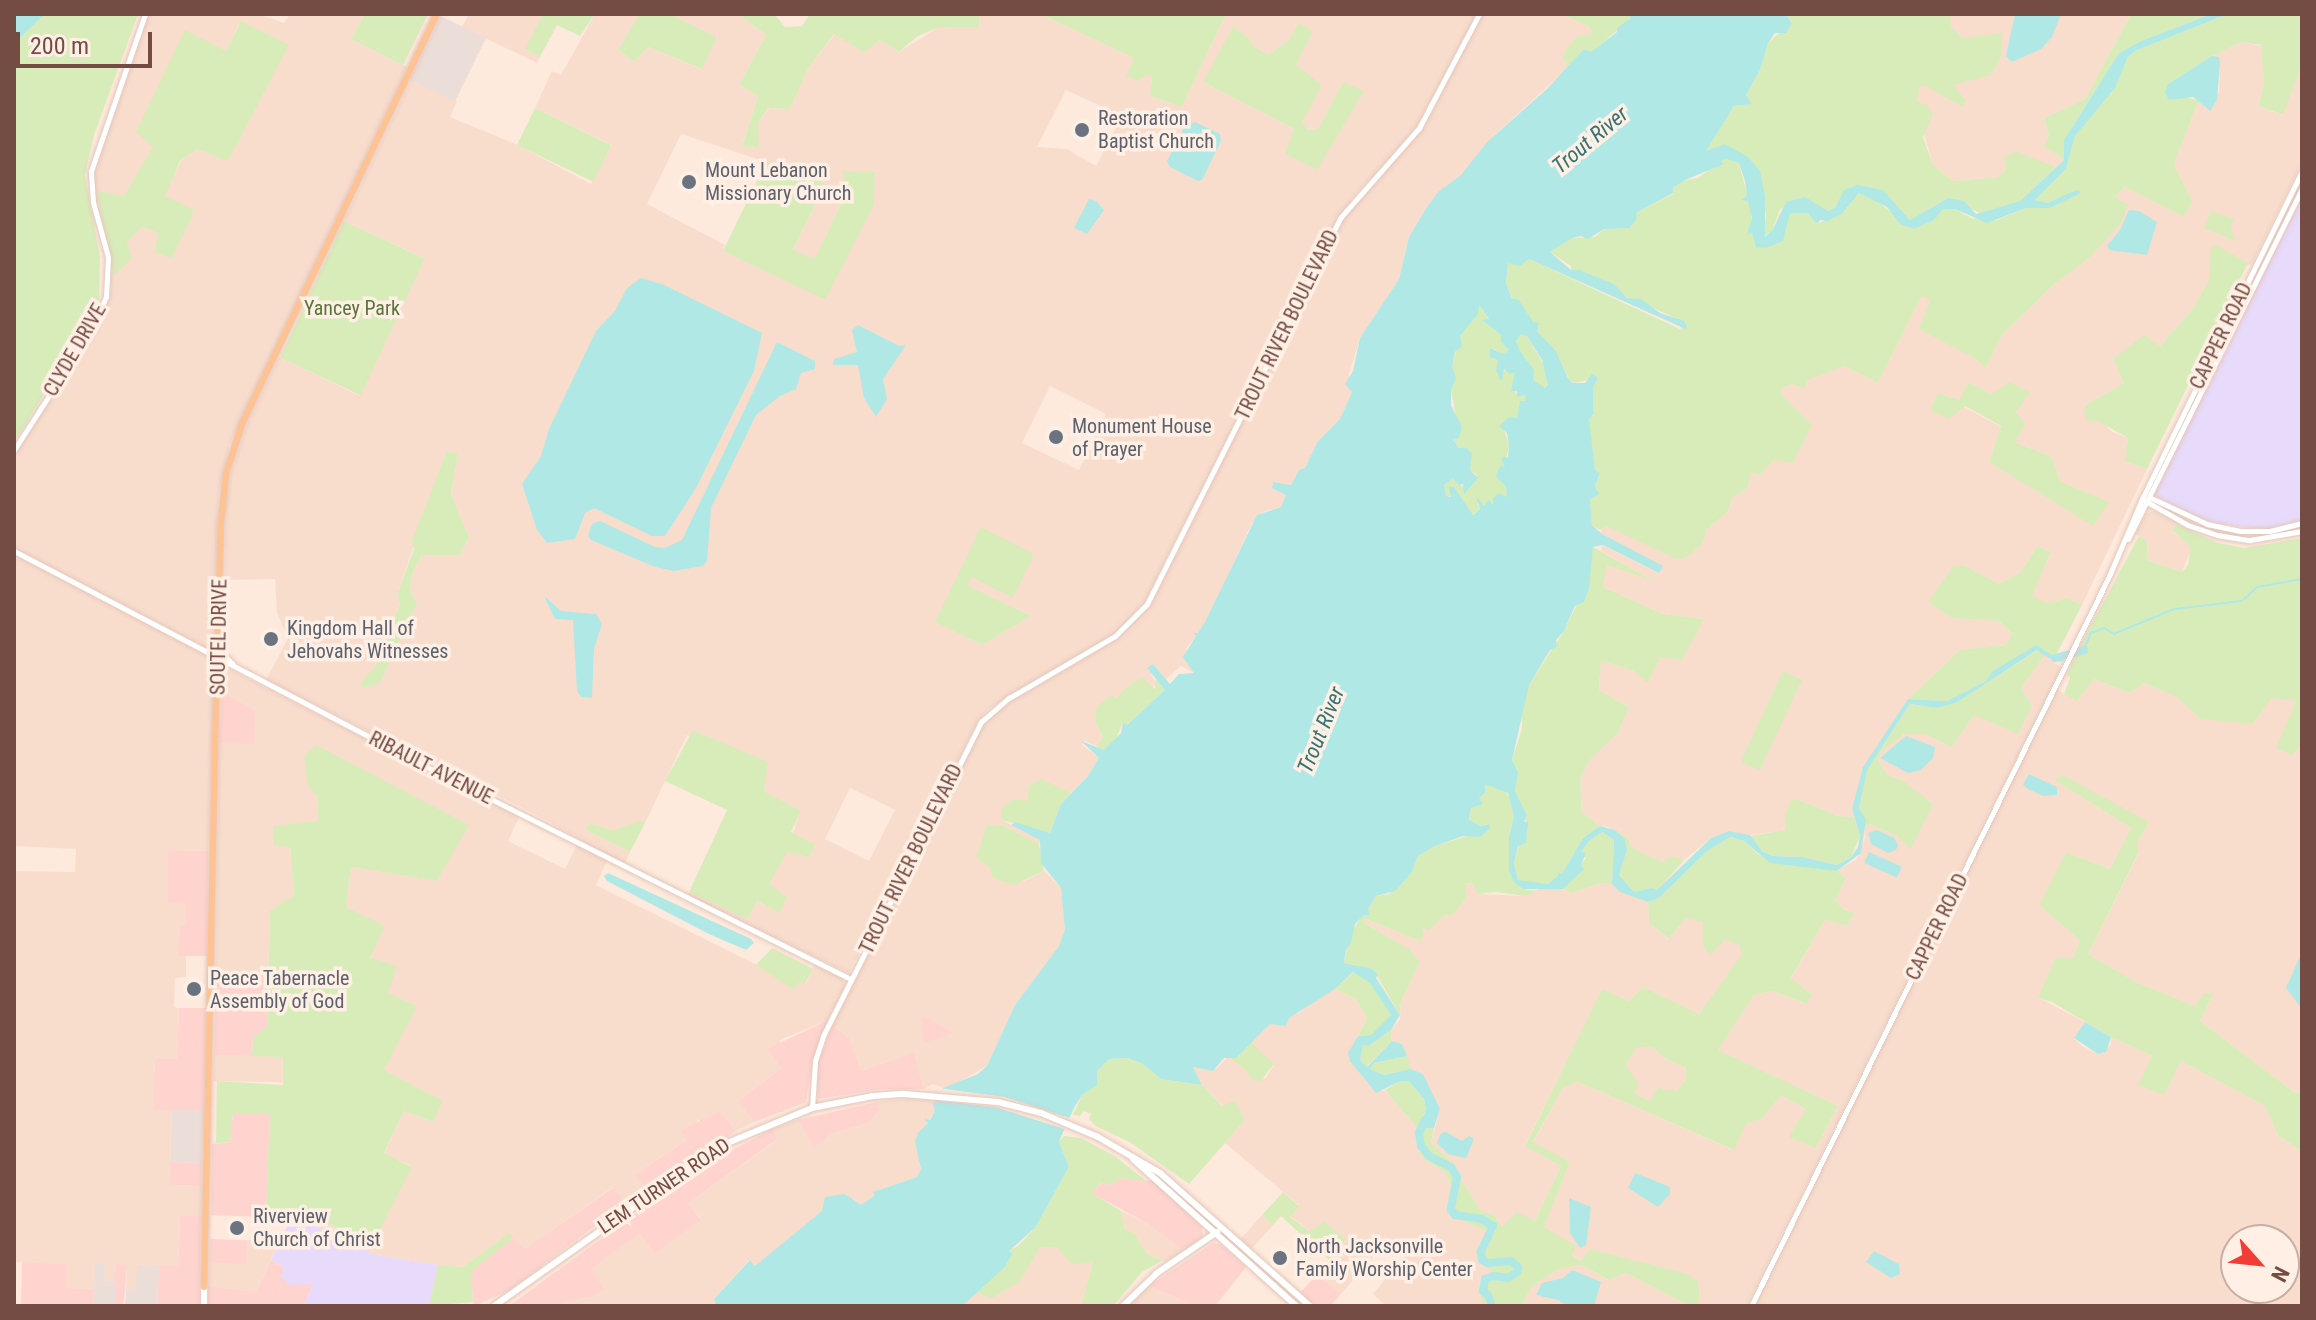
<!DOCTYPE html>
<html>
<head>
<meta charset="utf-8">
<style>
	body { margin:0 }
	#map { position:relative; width:2316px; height:1320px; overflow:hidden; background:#feeadc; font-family:"Roboto Condensed",sans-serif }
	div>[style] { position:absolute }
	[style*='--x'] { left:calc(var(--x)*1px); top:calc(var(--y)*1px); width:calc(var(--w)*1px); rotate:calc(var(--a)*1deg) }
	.residential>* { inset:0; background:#f8ddcd; transform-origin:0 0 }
	.commercial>* { inset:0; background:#ffd4cf; transform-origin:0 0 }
	.industrial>* { inset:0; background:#ebded9; transform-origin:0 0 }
	.education>* { inset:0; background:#e8dafa }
	.green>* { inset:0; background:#d8ecba; transform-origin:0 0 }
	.water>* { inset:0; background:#b0e8e6; transform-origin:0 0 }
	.pier>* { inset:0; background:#feeadc }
	.stream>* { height:2px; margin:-1px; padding:0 1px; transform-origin:1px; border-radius:1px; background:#b0e8e6 }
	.river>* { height:8px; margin:-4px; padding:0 4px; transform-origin:4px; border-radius:4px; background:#b0e8e6 }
	.roads { filter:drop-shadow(0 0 2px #e4c6bb) drop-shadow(0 0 2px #e4c6bb) }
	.tertiary>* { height:5px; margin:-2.5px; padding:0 2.5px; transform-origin:2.5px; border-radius:2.5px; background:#fff }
	.secondary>* { height:6px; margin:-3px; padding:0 3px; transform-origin:3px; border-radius:3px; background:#fff }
	.primary>* { height:6px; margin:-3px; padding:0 3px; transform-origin:3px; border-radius:3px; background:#ffc292 }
	.dots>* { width:22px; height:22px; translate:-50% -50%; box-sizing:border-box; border:4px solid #ffefe4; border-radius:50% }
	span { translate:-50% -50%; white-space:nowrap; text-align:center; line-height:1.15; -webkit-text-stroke:7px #ffefe4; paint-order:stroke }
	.worship-label { font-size:20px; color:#5b616d }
	.left { translate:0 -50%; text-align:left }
	.park-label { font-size:20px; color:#577639 }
	.street-label { font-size:20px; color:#754c44 }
	.water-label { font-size:22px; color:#347574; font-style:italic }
	.frame { position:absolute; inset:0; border:16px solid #754c44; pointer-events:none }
	.north { position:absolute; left:2220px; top:1224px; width:80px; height:80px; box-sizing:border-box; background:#ffefe4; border:2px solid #c8aea4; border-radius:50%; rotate:117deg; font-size:22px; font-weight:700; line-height:32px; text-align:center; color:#754c44 }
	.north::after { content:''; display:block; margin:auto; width:28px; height:36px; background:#f33c36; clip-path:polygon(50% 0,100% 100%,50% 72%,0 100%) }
	.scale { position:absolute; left:16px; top:32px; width:136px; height:36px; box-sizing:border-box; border:4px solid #754c44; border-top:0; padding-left:10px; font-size:24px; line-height:28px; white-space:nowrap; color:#754c44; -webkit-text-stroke:6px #ffefe4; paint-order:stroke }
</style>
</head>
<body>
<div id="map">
	<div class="residential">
		<i style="clip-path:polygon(evenodd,148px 14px,258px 14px,284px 23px,290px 14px,365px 14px,351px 39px,407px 67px,230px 443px,218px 495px,214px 644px,209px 649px,14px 548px,14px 454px,97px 323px,110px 289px,111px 265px,94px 200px,94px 162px,148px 14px,240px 22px,197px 148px,181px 161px,164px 196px,158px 233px,142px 227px,126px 242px,114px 276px,97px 190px,124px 197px,154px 147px,226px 51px,240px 22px)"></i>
		<i style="clip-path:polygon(469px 14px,543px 14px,526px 49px,540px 57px,537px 63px,462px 27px)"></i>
		<i style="clip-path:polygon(evenodd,595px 14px,639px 14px,618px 50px,634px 62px,648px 47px,701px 69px,717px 37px,670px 14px,743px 14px,742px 17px,766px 35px,739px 85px,758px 96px,742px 145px,758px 148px,758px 124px,769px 108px,790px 109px,809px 67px,835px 34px,864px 51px,880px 40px,899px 52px,937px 28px,979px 27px,980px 14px,1040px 14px,1134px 58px,1152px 78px,1150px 96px,1182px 107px,1226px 14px,1476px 14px,1423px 118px,1394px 155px,1357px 192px,1338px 218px,1146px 600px,1115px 633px,988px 709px,978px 721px,849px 973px,687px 896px,689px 892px,747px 919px,756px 901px,780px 912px,786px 897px,768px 885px,787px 852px,800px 811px,764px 791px,687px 735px,645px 823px,614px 830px,588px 823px,586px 830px,630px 852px,624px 864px,531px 812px,266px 680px,288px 638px,277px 613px,275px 579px,225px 580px,226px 505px,231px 473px,247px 425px,279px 357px,360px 396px,424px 258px,344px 221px,411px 80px,457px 101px,450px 117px,518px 145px,591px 184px,612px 145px,535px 108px,552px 71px,561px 75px,595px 14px,1249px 38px,1254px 47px,1269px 54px,1288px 41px,1296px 65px,1302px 123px,1308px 130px,1318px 129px,1343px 82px,1317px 170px,1294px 129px,1203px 82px,1249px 38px,595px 14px,1066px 90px,1122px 116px,1096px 166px,1067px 149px,1037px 147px,1066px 90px,595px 14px,681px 134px,766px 162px,821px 172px,821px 193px,793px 251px,815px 260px,844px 196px,825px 300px,723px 250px,725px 245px,647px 204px,681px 134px,595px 14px,1050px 386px,1106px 414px,1079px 470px,1022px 443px,1050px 386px,595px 14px,447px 451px,458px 455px,451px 494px,469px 537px,460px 555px,422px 555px,413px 571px,410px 590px,417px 603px,380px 682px,364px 688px,360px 685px,382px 658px,382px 642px,400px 605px,397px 594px,447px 451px,595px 14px,982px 528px,967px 585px,1031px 616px,982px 645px,936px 622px,982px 528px,595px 14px,850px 788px,895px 810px,869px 861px,825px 839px,850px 788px)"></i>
		<i style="clip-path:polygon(1481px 14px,1562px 14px,1591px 27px,1592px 34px,1585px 37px,1565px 71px,1493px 136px,1461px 175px,1438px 192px,1425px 210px,1409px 237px,1399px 279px,1360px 338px,1349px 375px,1352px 392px,1340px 419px,1318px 441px,1305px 468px,1299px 470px,1291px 485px,1273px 482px,1286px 495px,1281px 507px,1262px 512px,1252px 523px,1206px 622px,1198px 633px,1193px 633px,1196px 636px,1186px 649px,1194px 673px,1181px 666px,1166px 679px,1153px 664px,1148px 668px,1158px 687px,1131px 683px,1095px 722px,1103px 737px,1096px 746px,1084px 741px,1082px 745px,1099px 758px,1088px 776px,1071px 793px,1041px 780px,1027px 801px,1020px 801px,1002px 820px,1041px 840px,1039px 844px,1004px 826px,990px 867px,996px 878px,1024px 881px,1044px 871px,1061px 888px,1065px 929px,1059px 946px,1015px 1005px,987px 1066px,957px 1083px,943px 1088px,933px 1084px,924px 1089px,914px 1052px,861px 1071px,850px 1038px,832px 1026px,975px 736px,989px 716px,1006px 702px,1120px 634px,1151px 602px,1340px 224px,1358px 198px,1424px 126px)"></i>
		<i style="clip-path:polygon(1950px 14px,2131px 14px,2085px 99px,2044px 118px,2049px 135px,2045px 146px,2064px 160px,2056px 167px,2038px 161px,2006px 169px,1998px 177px,1953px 181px,1933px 165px,1915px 102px,1920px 86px,1953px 85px,1963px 38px,1951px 27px)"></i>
		<i style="clip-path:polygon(evenodd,2242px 42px,2262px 46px,2264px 84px,2258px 106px,2282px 115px,2302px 64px,2302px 162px,2252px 264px,2209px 280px,2192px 310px,2160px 346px,2113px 359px,2124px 383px,2085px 405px,2111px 431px,2128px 438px,2126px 461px,2147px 469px,2082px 605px,2067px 598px,2047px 603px,2031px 596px,2051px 553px,2037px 546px,2021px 572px,1999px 584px,1966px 566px,1952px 618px,1999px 621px,2012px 634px,2006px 645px,1960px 650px,1908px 699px,1852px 808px,1854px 817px,1838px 816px,1797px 799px,1787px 830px,1750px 835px,1729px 831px,1711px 838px,1684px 860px,1673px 856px,1663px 863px,1636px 851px,1609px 827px,1600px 826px,1582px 812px,1580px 778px,1589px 761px,1618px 733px,1629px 707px,1599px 690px,1601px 661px,1634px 671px,1661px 657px,1703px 619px,1663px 614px,1603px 587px,1606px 564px,1654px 581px,1601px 551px,1602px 545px,1658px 573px,1602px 534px,1601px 528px,1606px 526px,1686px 558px,1702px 543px,1707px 529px,1728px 512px,1733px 497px,1748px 488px,1751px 472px,1760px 475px,1774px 460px,1782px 388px,1844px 366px,1878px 383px,1922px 294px,1930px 299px,1985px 368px,2002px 335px,2052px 286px,2089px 258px,2115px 197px,2125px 187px,2184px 216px,2192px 201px,2174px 164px,2199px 100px,2206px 109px,2219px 92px,2220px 63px,2212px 56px,2242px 42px,2029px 392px,2016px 413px,2015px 442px,2052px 457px,2060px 481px,2108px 502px,1989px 462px,2001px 427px,1938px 393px,1959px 400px,2029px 392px)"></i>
		<i style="clip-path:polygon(2154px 511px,2177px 522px,2173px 532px,2192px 548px,2182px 572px,2148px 560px,2147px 541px,2135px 534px,2147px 513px)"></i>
		<i style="clip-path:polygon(14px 553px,203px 652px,214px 663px,208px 851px,169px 850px,186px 902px,186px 925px,180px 925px,179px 956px,186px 956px,186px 977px,175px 978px,174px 1007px,179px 1008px,177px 1059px,155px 1060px,153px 1109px,172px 1110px,169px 1185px,202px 1186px,201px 1216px,180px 1216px,178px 1266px,136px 1290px,126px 1290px,127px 1265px,116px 1265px,116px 1282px,105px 1282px,95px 1264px,94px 1289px,66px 1288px,66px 1264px,14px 1262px,14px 871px,75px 872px,76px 849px,14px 846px)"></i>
		<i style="clip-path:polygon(2045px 655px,2061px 668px,1747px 1306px,1697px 1306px,1700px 1298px,1698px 1281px,1582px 1261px,1572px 1255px,1575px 1246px,1543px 1227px,1570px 1162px,1533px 1143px,1563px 1088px,1578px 1082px,1733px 1150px,1746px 1124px,1762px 1119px,1780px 1094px,1806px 1109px,1816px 1148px,1838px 1106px,1717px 1050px,1754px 995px,1773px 991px,1805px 1004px,1812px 995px,1791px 979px,1825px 920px,1847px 926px,1854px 913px,1843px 909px,1834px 899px,1846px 880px,1837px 871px,1857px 859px,1865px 838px,1864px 827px,1870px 824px,1897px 836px,1912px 848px,1902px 780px,1887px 775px,1878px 759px,1882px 750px,1904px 734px,1924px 734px,1952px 747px,1974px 715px,2032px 706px,2021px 688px)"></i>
		<i style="clip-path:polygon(227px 668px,519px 817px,508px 841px,565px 869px,577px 845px,607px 860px,596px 885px,773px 973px,794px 990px,799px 981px,806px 984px,815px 964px,842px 977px,845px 987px,828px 1020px,780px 1040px,782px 1068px,738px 1101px,754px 1122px,736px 1131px,720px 1111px,702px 1123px,698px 1119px,687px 1140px,636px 1173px,646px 1189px,625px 1203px,613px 1187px,524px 1250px,508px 1234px,463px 1267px,438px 1265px,375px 1255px,298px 1218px,266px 1217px,266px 1211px,303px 1211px,372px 1245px,412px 1166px,384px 1154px,404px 1111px,433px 1122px,384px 1070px,388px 993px,346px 907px,351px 867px,437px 881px,318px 796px,317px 821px,273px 827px,290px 847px,294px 896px,270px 912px,268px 976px,216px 979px,219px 743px,254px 743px,256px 710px,222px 692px,223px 671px)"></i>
		<i style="clip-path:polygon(evenodd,2094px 679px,2130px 693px,2144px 683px,2178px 697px,2200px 719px,2271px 697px,2297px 701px,2293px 755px,2302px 743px,2302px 1093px,2294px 1092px,2200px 1021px,2214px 993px,2196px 1007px,2136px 982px,2088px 954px,2138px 855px,2138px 842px,2149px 822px,2056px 781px,2131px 828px,2110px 869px,2066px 852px,2080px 940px,2073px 958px,2039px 998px,2085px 1022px,2074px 1038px,2082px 1046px,2098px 1054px,2111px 1045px,2111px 1037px,2152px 1056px,2139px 1084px,2181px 1061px,2265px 1106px,2278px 1136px,2302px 1151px,2302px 1306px,1755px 1306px,2056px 689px,2077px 701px,2094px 679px,2236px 1240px,2284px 1240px,2284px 1288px,2236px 1288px,2236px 1240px)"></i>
		<i style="clip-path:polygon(1473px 882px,1477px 894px,1525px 896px,1538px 889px,1560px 888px,1571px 893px,1601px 883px,1612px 884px,1620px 892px,1648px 902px,1649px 923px,1668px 939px,1685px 917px,1703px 922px,1703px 945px,1712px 954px,1725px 938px,1739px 945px,1743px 954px,1699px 1014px,1644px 987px,1629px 1001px,1602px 990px,1525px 1145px,1561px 1166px,1535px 1221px,1502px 1227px,1494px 1215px,1481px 1211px,1449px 1160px,1431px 1143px,1440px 1109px,1423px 1075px,1411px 1069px,1402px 1044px,1392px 1041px,1391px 1030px,1400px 1019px,1401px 1002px,1420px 961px,1410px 950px,1363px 922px,1363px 918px,1420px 941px,1422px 928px,1429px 929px,1443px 916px,1454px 914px,1467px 896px,1465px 883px)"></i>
		<i style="clip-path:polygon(1335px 989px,1356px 999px,1367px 1018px,1358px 1036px,1375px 1092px,1385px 1090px,1418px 1129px,1416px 1144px,1424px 1160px,1446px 1172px,1453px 1193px,1448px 1208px,1463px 1220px,1487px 1231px,1476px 1251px,1495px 1272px,1479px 1289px,1483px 1306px,1386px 1306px,1373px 1294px,1407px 1253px,1390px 1238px,1341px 1294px,1317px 1274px,1346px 1240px,1309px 1231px,1290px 1216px,1299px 1205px,1225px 1143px,1245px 1120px,1223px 1106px,1202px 1085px,1192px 1067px,1216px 1069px,1228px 1057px,1265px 1079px,1274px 1065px,1251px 1042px,1270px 1024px,1299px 1013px,1319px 997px)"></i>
		<i style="clip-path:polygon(1652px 1047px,1666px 1059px,1686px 1068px,1685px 1081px,1677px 1091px,1650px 1101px,1634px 1093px,1626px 1066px,1636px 1048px)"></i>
		<i style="left:214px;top:1055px;width:69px;height:26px;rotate:1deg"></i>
		<i style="clip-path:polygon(900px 1099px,935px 1101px,935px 1111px,915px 1142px,921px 1169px,917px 1177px,873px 1192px,874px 1196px,861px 1205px,853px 1199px,825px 1197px,823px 1211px,755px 1266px,749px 1260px,714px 1299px,717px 1303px,713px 1306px,558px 1306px,563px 1302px,591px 1297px,605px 1288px,590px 1269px,640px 1233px,701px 1219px,689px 1203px,777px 1140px,772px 1129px,798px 1120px,814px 1147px,831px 1134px,868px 1123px,879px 1110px,877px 1102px)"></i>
		<i style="clip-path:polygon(1121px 1211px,1143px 1221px,1184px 1250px,1166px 1261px,1147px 1254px,1135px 1234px,1125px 1229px)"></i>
		<i style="left:1262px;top:1215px;width:15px;height:32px;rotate:42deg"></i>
		<i style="clip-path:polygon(247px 1240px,280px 1240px,256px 1292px,208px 1286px,210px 1263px,245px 1264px)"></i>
		<i style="clip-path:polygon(1041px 1247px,1057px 1248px,1093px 1262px,1081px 1306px,962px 1306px,975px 1291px,986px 1297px)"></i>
		<i style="clip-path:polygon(1581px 1265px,1608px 1280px,1626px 1273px,1690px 1306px,1522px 1306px,1532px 1286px,1559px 1269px)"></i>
		<i style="clip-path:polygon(1149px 1286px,1195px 1306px,1129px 1306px)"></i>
	</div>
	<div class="commercial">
		<i style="clip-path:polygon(222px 692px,256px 710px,254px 744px,219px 743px)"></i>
		<i style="clip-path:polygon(168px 850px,208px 851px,207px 956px,178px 956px,180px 925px,186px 925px,186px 903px,167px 902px)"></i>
		<i style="clip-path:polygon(268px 976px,267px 1028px,253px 1037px,252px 1056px,214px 1055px,216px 979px)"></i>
		<i style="clip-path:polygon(179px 1008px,206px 1008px,204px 1111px,153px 1110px,155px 1059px,177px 1059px)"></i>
		<i style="clip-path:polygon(927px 1018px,954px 1033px,924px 1043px,922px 1027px,923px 1019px)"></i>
		<i style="clip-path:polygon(828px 1020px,813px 1057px,806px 1102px,754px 1122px,738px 1101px,782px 1068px,767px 1049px)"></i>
		<i style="clip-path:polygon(832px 1026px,850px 1038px,861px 1071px,914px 1052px,924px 1089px,880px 1089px,818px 1099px,817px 1066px)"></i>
		<i style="clip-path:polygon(877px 1102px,880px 1109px,868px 1123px,831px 1134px,814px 1148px,798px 1120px)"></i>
		<i style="clip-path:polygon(720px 1111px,736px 1131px,646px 1189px,635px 1174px,687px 1140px,681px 1130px)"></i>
		<i style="clip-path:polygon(233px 1114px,270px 1114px,266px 1217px,211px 1215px,212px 1144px,230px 1142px)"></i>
		<i style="clip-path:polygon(772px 1129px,777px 1139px,689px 1203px,701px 1220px,655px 1253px,640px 1233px,591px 1269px,605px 1289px,591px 1297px,563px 1302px,558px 1306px,509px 1306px,697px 1169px)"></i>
		<i style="left:170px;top:1162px;width:32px;height:23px;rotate:2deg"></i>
		<i style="clip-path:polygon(1121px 1178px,1153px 1181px,1202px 1227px,1203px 1237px,1184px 1250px,1143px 1221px,1091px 1193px,1102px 1183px,1110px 1185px)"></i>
		<i style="clip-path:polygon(614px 1187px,625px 1203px,510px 1290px,474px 1306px,470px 1272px,513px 1238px,525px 1249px)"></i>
		<i style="clip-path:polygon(180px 1216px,201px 1216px,199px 1306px,157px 1306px,159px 1266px,178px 1266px)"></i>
		<i style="left:210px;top:1239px;width:37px;height:24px;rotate:2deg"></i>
		<i style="clip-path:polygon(1213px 1243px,1220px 1244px,1246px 1267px,1215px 1306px,1195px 1306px,1149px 1286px)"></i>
		<i style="clip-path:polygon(271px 1260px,313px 1284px,304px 1305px,208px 1306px,208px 1286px,256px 1292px)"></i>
		<i style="clip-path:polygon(22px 1262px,67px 1264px,66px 1288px,94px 1289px,93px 1306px,21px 1306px)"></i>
		<i style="left:116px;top:1264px;width:11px;height:42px;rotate:5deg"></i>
		<i style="clip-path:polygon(1317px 1274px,1341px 1294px,1330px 1306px,1316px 1306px,1301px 1292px)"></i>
	</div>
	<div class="industrial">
		<i style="left:441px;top:16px;width:50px;height:71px;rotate:26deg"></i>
		<i style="left:172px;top:1110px;width:32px;height:52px;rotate:2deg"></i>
		<i style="clip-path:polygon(95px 1264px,105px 1264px,105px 1282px,116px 1282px,115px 1306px,93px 1306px)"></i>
		<i style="clip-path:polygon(137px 1266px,159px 1266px,157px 1306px,125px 1306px,126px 1290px,136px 1289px)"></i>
	</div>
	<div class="education">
		<i style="clip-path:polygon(2302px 190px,2302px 522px,2270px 530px,2206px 522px,2153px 495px)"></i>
		<i style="clip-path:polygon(291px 1218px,298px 1218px,375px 1255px,438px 1265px,429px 1306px,304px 1305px,313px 1284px,290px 1285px,280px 1276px,284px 1267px,271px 1260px)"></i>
	</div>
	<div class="green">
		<i style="clip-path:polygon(45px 14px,138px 14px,94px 135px,85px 175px,100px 257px,99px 299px,87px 326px,14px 442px,14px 44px)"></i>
		<i style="clip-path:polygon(365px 14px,428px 14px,403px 65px,351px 39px)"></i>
		<i style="clip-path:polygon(543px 14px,595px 14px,580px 36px,557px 25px,540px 57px,525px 49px)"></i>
		<i style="clip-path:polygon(639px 14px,670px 14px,717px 37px,702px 69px,648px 47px,634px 62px,618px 50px)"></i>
		<i style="clip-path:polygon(743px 14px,774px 14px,785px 27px,802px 26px,810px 14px,980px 14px,979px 27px,937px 28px,918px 36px,899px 52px,880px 40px,864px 52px,834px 34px,809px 67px,790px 109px,768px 108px,758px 124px,759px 148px,742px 146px,758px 96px,739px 85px,766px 35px,742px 17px)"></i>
		<i style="clip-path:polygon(1040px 14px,1226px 14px,1182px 107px,1150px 96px,1152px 77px,1147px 75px,1138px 81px,1126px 76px,1134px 58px)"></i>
		<i style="clip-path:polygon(1562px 14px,1629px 14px,1631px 18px,1591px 53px,1584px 49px,1565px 71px,1567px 63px,1562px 58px,1566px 50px,1577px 36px,1592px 34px,1590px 27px)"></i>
		<i style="clip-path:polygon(1786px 14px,1950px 14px,1951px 27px,1963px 38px,2002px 33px,2001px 56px,1991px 75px,1953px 85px,1966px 100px,1962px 107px,1926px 86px,1920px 86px,1916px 102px,1926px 104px,1933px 114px,1923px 137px,1933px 165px,1953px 181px,1998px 177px,2006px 169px,2004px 158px,2015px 151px,2056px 167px,2020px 201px,1980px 213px,1948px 198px,1910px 220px,1889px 197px,1865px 187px,1851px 188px,1843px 194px,1835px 209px,1827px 211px,1803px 198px,1780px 209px,1773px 229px,1764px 237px,1766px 215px,1762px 195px,1738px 151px,1719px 146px,1709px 153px,1705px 151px,1734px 106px,1751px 104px,1746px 95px,1760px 70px,1768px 43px,1792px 22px)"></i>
		<i style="clip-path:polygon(2131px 14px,2211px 14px,2141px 41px,2119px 53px,2064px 140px,2064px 160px,2044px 146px,2049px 135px,2044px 118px,2085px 99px)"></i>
		<i style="clip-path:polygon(2228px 14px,2302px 14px,2302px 64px,2283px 115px,2258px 106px,2264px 84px,2261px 45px,2242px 42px,2212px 56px,2168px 84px,2176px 99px,2181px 97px,2199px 100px,2174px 164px,2192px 201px,2184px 217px,2125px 187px,2115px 197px,2128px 205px,2121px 223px,2089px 258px,2052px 286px,2002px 335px,1985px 369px,1978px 360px,1919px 329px,1930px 300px,1922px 295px,1878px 383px,1844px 366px,1808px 380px,1804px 388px,1793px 384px,1782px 388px,1781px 394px,1812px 425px,1793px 463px,1774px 460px,1760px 475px,1751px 472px,1748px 488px,1733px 497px,1728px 512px,1707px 529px,1702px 544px,1686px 558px,1676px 559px,1606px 526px,1600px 530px,1592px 525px,1590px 500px,1598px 494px,1595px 486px,1600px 475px,1595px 469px,1588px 418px,1593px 416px,1593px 387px,1598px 378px,1573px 383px,1568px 377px,1556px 351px,1537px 331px,1519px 300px,1513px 299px,1506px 283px,1508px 263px,1529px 259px,1682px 330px,1676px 318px,1627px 297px,1596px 277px,1571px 270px,1571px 266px,1550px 252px,1571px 238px,1595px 237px,1604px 229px,1627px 226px,1636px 213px,1673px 194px,1673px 188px,1685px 180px,1698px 178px,1726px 158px,1739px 163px,1751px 210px,1752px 233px,1766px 248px,1790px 212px,1808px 213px,1815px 218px,1816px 224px,1844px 212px,1859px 193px,1870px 196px,1914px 229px,1943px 209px,1955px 209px,1971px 218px,1997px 220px,2026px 208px,2050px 208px,2075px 193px,2048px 203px,2034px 200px,2066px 169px,2075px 136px,2105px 96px,2111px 94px,2128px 57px,2135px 51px)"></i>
		<i style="clip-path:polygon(241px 21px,289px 45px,228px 161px,197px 149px,180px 161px,165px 196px,195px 210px,172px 258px,155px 252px,158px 233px,142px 227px,127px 241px,132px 258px,114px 276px,96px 190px,124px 196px,153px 147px,136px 132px,185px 30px,226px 51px)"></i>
		<i style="clip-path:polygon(1299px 23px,1313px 31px,1296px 65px,1322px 85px,1302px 122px,1308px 130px,1318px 129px,1343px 82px,1364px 91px,1317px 170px,1285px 154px,1294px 129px,1203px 82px,1233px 27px,1249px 38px,1254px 47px,1269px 54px,1288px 41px)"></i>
		<i style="left:535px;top:108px;width:85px;height:41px;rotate:26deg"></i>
		<i style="clip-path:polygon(766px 162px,821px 171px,821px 193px,793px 250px,815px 259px,844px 197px,843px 171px,875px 172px,874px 205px,825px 300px,723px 251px)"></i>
		<i style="clip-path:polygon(2211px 211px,2234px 219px,2231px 229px,2236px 241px,2204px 228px)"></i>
		<i style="left:344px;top:221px;width:89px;height:151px;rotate:25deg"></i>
		<i style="clip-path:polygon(2216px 245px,2248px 263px,2147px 469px,2125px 461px,2128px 438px,2099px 422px,2085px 420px,2085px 405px,2124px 383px,2113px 359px,2144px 335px,2160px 346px,2192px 310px,2209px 280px,2211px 247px)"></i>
		<i style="clip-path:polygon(1479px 305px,1489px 320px,1482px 320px,1501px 335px,1509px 350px,1503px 355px,1493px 348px,1499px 360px,1497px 374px,1499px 376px,1506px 369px,1515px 372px,1516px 394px,1526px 395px,1526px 401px,1520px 402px,1517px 418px,1502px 424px,1509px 444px,1505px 467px,1507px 497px,1484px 506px,1477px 503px,1480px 509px,1472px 515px,1456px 494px,1446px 497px,1443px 486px,1453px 479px,1466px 489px,1477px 475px,1470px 470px,1469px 453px,1459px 448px,1453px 440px,1460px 437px,1451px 390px,1455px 378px,1452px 367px,1460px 336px)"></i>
		<i style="clip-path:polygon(1521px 333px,1527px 336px,1546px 369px,1548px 386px,1545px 389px,1533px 380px,1526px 359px,1519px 352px,1516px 340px)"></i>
		<i style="clip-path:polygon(1968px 382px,1991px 394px,2010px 382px,2030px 392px,2016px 413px,2026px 424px,2015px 442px,2052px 457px,2060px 481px,2109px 502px,2093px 526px,1989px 462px,2001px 426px,1965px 406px,1949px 419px,1930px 410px,1938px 393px,1959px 400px)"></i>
		<i style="clip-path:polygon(447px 451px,458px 454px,451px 494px,469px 537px,460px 555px,422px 555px,413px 571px,410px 590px,417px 603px,380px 683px,364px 688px,359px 685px,382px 658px,382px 642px,400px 605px,397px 594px,414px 549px,412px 540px)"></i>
		<i style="clip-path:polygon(2176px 524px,2218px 543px,2244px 548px,2302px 538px,2302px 743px,2293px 755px,2276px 748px,2296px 701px,2271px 698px,2253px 724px,2200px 719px,2177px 697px,2144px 683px,2130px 693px,2094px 679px,2077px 701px,2064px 694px,2070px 678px,2067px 674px,2080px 646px,2139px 536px,2147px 541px,2148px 560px,2182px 572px,2188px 565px,2191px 548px,2173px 531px)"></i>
		<i style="clip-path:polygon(981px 527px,1034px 554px,1013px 598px,972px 577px,967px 585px,1031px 616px,982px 645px,935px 622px)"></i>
		<i style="clip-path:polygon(2037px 546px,2051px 552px,2032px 596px,2047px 603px,2067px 598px,2082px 605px,2055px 657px,2036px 646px,1994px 671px,1986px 681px,1947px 701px,1908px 699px,1960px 650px,2006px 645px,2012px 634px,1999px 621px,1952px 618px,1928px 602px,1954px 565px,1966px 566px,1999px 584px,2021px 572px)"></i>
		<i style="clip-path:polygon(1593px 547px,1654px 581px,1607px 565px,1603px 587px,1663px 614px,1704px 619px,1682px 660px,1661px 657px,1648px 683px,1634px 671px,1601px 661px,1599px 690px,1629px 707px,1618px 733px,1589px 761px,1580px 778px,1582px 812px,1600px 826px,1583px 838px,1562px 874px,1548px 884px,1529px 883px,1518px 880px,1514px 863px,1527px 815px,1515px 791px,1517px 772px,1512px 760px,1522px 729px,1522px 704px,1529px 685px,1564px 631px,1587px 584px)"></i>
		<i style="clip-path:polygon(2038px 650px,2045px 655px,2021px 688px,2032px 706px,2018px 734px,1974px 715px,1952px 747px,1924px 734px,1904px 734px,1882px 751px,1878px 759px,1887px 775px,1902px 780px,1933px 804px,1911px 849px,1897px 836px,1870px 824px,1864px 827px,1859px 809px,1867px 770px,1910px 704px,1937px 708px,1956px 703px)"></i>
		<i style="left:1783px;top:671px;width:21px;height:100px;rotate:25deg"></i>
		<i style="clip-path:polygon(1143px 678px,1155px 689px,1156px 678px,1166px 689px,1127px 725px,1123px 722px,1114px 744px,1104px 751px,1096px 746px,1103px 737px,1095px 722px,1097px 706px,1111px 695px,1116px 698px,1131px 683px)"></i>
		<i style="clip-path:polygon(693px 730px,768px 762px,764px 791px,801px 811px,791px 832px,815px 844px,809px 857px,787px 852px,769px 884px,787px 897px,780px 913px,757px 901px,747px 919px,689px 892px,727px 810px,665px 781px)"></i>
		<i style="clip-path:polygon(316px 745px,469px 825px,437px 881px,351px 867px,346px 907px,385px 926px,370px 958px,397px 966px,388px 993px,417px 1006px,384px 1070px,443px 1101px,433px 1122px,404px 1111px,384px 1153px,412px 1167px,372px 1245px,303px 1211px,266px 1211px,270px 1114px,233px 1114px,230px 1142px,216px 1143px,217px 1081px,283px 1085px,283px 1057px,252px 1056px,253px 1037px,267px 1027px,270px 911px,294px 895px,290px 847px,273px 845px,273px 826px,317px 821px,318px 796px,308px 786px,304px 756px)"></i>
		<i style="clip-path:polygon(2061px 774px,2149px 822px,2138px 842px,2138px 854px,2088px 954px,2136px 982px,2195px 1006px,2204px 993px,2214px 993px,2200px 1021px,2294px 1092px,2302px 1093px,2302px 1151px,2278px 1136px,2265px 1106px,2181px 1061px,2164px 1095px,2138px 1085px,2152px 1056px,2111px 1037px,2052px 1002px,2038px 998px,2056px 957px,2073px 958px,2080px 940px,2039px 905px,2066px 852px,2110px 869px,2131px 828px,2056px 781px)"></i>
		<i style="clip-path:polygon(1041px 779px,1071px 793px,1061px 804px,1050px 833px,1002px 820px,1001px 809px,1013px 799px,1027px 801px,1029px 785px)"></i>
		<i style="clip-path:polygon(1485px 784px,1503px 788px,1511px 800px,1514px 816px,1509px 837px,1509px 871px,1523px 889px,1537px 891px,1525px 896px,1496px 892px,1477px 894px,1473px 883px,1465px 883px,1467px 896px,1454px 914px,1443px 916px,1429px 930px,1422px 928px,1424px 937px,1420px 941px,1363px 918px,1363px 922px,1410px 950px,1420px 961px,1401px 1002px,1400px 1015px,1376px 974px,1361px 966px,1344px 963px,1350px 934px,1376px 896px,1389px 894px,1412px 872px,1418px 856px,1435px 846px,1483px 831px,1488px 824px,1481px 826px,1469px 821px,1471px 809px)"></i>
		<i style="clip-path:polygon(1797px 799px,1838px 816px,1854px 817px,1860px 836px,1851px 857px,1837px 865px,1802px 857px,1774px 856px,1762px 851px,1750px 836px,1786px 830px,1785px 816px,1790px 801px)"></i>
		<i style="clip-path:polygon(640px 821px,645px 823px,630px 852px,586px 830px,588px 823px,614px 830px)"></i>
		<i style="clip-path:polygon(986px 826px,1004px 826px,1039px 844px,1044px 871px,1013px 885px,992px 877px,990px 867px,976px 858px)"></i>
		<i style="clip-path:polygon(1615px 830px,1629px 839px,1629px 844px,1636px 850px,1662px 862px,1673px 856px,1684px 860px,1657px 891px,1651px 888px,1634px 892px,1619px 875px,1627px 850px,1625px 839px)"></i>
		<i style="clip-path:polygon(1602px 832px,1614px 840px,1612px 884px,1601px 883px,1571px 893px,1563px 889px,1586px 858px,1580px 853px,1589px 841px)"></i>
		<i style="clip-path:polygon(evenodd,1731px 837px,1744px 841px,1759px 855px,1837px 871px,1846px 879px,1835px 900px,1843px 909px,1854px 913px,1847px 926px,1825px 920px,1791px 978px,1812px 995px,1806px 1004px,1773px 991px,1754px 995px,1718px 1050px,1838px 1106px,1816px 1148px,1789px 1137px,1806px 1109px,1781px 1095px,1762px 1119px,1746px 1124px,1734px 1150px,1578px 1082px,1563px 1088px,1533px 1142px,1570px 1162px,1544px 1227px,1576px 1246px,1572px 1255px,1581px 1261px,1590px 1249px,1685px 1273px,1698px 1281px,1700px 1298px,1697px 1306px,1690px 1306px,1626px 1273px,1609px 1280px,1581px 1265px,1559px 1269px,1532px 1286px,1522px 1306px,1483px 1306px,1479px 1289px,1483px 1277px,1494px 1272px,1478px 1261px,1476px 1251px,1487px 1231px,1450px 1215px,1448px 1208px,1453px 1193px,1446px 1172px,1424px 1160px,1416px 1144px,1418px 1129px,1385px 1090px,1400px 1081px,1409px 1081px,1424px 1099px,1426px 1110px,1418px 1129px,1434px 1128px,1431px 1143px,1449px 1160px,1481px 1211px,1494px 1215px,1502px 1227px,1517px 1212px,1535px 1221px,1561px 1166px,1525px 1146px,1602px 989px,1629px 1001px,1644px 987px,1699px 1014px,1742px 954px,1739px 945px,1725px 939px,1712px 954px,1707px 952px,1703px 945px,1703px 922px,1685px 918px,1669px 939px,1649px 923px,1648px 902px,1659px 898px,1707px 851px,1731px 837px,1652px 1047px,1666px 1059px,1686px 1068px,1685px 1081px,1677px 1091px,1658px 1088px,1650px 1101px,1634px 1093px,1639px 1084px,1626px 1066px,1636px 1048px,1652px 1047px)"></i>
		<i style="clip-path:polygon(772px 948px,813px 969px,805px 984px,799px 982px,794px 990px,756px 965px)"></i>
		<i style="clip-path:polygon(1354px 972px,1371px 983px,1390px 1009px,1391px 1015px,1386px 1024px,1371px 1035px,1358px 1036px,1367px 1018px,1356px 999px,1335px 989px)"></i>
		<i style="clip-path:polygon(1391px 1030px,1392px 1041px,1366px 1067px,1360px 1060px,1363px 1045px,1369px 1046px)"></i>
		<i style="clip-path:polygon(1251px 1042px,1274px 1064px,1260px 1082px,1251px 1079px,1248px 1072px,1231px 1059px)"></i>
		<i style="clip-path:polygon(1407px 1056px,1411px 1069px,1384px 1075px,1370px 1069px,1374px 1063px)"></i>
		<i style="clip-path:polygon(1126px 1058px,1143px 1064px,1161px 1079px,1202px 1085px,1222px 1106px,1235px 1101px,1245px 1120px,1189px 1184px,1131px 1143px,1096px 1126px,1089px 1119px,1091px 1114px,1084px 1111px,1080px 1116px,1073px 1115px,1082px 1095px,1096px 1085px,1097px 1071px,1109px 1059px)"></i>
		<i style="clip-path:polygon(1064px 1136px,1081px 1138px,1116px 1157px,1146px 1181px,1121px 1178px,1110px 1185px,1101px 1183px,1092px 1193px,1121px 1211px,1125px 1229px,1135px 1234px,1147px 1254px,1163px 1260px,1142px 1272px,1113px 1306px,1081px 1306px,1093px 1262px,1072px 1264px,1057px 1248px,1040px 1247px,1019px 1282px,992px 1298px,986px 1297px,975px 1291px,1005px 1267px,1008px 1251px,1018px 1246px,1035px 1228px,1069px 1167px,1059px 1141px)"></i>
		<i style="clip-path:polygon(1283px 1192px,1299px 1206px,1290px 1217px,1309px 1231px,1325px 1222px,1346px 1240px,1329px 1260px,1281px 1216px,1273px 1225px,1262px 1215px)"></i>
		<i style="clip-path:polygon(509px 1233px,513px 1238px,471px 1272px,473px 1302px,429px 1306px,438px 1265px,463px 1267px)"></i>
	</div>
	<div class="water">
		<i style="clip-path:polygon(14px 14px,45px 14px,14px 44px)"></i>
		<i style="clip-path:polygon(evenodd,1629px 14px,1786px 14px,1792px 23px,1786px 33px,1775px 33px,1768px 43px,1760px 70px,1746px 95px,1752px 104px,1734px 106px,1706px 151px,1725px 144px,1748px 157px,1760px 171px,1765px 196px,1765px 237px,1773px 229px,1786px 202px,1805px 197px,1828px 211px,1835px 208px,1844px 190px,1857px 185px,1883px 190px,1910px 220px,1948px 198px,1964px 201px,1976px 214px,2020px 201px,2064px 160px,2064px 140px,2119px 53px,2141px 41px,2211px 14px,2228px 14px,2135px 51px,2128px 57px,2115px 88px,2075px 136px,2066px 169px,2035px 200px,2048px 203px,2069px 193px,2078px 190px,2081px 193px,2050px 208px,2026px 208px,1987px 223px,1955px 209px,1943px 209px,1934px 220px,1914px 229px,1900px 224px,1887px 207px,1859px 193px,1842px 214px,1827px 221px,1820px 220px,1817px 224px,1808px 213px,1790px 213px,1783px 241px,1766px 248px,1756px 247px,1752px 233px,1747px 234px,1752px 218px,1748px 201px,1741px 200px,1747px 196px,1745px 181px,1739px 163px,1726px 159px,1721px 161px,1724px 164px,1685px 180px,1673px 188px,1673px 193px,1636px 213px,1637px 218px,1630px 228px,1604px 229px,1588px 239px,1581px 236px,1572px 238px,1550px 252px,1571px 270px,1579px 270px,1614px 284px,1627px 298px,1641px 299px,1660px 313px,1684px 321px,1688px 330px,1529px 259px,1520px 266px,1508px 263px,1506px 283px,1512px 298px,1519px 300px,1533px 322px,1539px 323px,1537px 331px,1556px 351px,1568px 378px,1573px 383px,1585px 383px,1592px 374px,1598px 378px,1593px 387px,1593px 415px,1589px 419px,1595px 469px,1600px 474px,1595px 486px,1599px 494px,1590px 500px,1592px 525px,1602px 534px,1663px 566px,1659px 573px,1603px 545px,1593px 547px,1589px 588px,1584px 602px,1575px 606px,1564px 631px,1556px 640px,1557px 647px,1550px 650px,1529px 685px,1512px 760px,1518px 772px,1515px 791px,1527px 815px,1524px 822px,1528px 822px,1526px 843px,1518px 846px,1514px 863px,1518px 880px,1548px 884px,1558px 876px,1558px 872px,1562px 874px,1583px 838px,1600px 826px,1615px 830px,1625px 839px,1627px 850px,1619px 875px,1634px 892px,1651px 888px,1657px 890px,1711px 838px,1729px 831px,1750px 835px,1762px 851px,1773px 856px,1802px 857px,1837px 865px,1851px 857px,1858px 847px,1860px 836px,1852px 809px,1863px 767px,1908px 699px,1947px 701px,1986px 681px,1993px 671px,2036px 645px,2055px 657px,2065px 656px,2063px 661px,2055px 662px,2037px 650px,1956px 703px,1937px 708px,1910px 704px,1867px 770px,1859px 809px,1866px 819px,1861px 853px,1837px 871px,1770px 863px,1744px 841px,1731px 837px,1707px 851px,1659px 898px,1648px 902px,1620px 892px,1612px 884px,1614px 840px,1602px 832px,1589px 841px,1581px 852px,1586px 853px,1581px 865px,1584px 869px,1563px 889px,1523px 889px,1514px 882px,1509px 871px,1509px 837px,1514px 816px,1508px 793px,1485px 784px,1485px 793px,1479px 798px,1483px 804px,1471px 808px,1469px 820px,1481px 826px,1489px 824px,1490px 828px,1480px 837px,1463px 836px,1435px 846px,1418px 856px,1412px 872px,1395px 891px,1376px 896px,1368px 909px,1370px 915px,1364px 915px,1355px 924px,1351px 943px,1346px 950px,1344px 963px,1370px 968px,1378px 974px,1376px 978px,1400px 1015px,1391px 1030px,1369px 1046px,1363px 1045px,1360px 1060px,1367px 1067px,1392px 1041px,1402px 1044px,1407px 1056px,1374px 1063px,1370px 1069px,1384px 1075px,1411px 1069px,1423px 1074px,1440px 1109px,1434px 1128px,1418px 1129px,1426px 1110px,1424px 1099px,1409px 1081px,1400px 1081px,1376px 1093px,1350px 1061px,1348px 1053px,1358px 1036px,1371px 1035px,1391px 1015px,1370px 983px,1353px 972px,1335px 989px,1289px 1018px,1286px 1026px,1270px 1024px,1236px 1058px,1224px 1058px,1213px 1071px,1193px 1067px,1202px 1085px,1161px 1079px,1143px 1064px,1127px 1058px,1109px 1059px,1097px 1071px,1097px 1085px,1082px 1095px,1075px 1106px,1059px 1141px,1069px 1167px,1035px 1228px,1009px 1251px,1012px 1254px,1005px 1267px,962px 1306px,713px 1306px,716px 1303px,714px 1299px,750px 1260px,755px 1266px,822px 1211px,825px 1197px,845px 1194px,861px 1205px,874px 1196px,873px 1192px,917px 1177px,921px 1169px,915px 1142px,918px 1133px,928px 1123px,924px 1119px,930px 1120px,935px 1111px,933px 1104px,943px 1088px,978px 1074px,987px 1066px,1015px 1005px,1059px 946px,1065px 929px,1061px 888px,1041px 863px,1040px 840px,1011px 825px,1015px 822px,1050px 833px,1061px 804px,1088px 776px,1099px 758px,1081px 741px,1104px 750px,1121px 733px,1123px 722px,1127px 725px,1165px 690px,1147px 668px,1153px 664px,1170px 684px,1179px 674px,1194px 673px,1183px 657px,1196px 636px,1193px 633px,1198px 633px,1205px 622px,1257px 515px,1281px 507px,1286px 495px,1272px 488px,1273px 482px,1291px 485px,1299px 470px,1305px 468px,1318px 441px,1340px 419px,1352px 392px,1345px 384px,1353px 371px,1360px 338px,1399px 279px,1409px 237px,1425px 210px,1438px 192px,1461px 175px,1487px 142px,1547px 89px,1584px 49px,1591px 52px,1617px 32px,1617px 28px,1631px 18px,1629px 14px,1479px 305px,1489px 319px,1482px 320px,1501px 335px,1501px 342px,1509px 350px,1503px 354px,1490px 348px,1490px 357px,1498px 360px,1496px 370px,1500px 380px,1502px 380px,1504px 369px,1510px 374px,1515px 372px,1511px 391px,1517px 391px,1517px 397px,1525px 395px,1526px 401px,1520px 401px,1517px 418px,1509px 417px,1499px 426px,1507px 433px,1509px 444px,1508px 457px,1501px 458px,1505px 467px,1500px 466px,1496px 477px,1506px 486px,1507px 497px,1499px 493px,1493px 498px,1493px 504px,1489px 500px,1484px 506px,1476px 496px,1480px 509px,1473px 515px,1454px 487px,1449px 487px,1451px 497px,1446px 496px,1444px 485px,1453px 479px,1459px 485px,1463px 484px,1464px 494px,1478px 478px,1470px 470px,1472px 454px,1467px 448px,1459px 448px,1453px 440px,1459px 438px,1462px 427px,1451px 405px,1451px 390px,1456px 378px,1452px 367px,1455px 352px,1462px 346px,1460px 336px,1478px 314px,1479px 305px,1629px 14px,1521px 334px,1527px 336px,1542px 360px,1548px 385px,1545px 388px,1533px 380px,1534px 370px,1520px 351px,1516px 341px,1521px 334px)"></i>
		<i style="clip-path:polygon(2015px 14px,2061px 14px,2052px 37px,2041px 49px,2012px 62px,2006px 56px)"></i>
		<i style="clip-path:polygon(2212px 56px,2219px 57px,2220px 63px,2217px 100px,2210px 111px,2193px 97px,2169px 100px,2165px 93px,2168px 84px)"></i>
		<i style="clip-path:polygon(1195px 122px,1220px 134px,1221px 141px,1202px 180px,1198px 181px,1170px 167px,1167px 161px,1185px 126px)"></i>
		<i style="clip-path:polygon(1089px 199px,1096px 201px,1104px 210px,1087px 234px,1074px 228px)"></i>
		<i style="clip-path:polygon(2129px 210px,2139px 211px,2157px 222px,2147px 255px,2109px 250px,2107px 246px,2120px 230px)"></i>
		<i style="clip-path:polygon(641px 278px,664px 285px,762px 333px,754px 371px,696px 488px,665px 536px,652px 536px,594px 508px,585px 513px,575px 539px,547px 543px,537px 530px,522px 484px,541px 456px,549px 429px,596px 331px,615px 311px,627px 288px)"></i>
		<i style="clip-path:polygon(858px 325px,899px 346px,906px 345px,883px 379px,887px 399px,876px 417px,864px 398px,858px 365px,833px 365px,834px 359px,857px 352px,852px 330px)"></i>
		<i style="clip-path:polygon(777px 342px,815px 361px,815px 369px,801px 373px,796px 389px,780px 396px,756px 415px,711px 508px,707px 561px,703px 566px,674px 571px,655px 567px,591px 540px,588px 535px,592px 524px,600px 521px,655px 547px,665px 548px,682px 540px)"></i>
		<i style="clip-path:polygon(544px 596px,561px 611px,596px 614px,602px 624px,594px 649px,592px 698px,581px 697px,577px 691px,573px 620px,555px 619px)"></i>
		<i style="clip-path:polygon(1906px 736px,1935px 747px,1933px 758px,1921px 770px,1908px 773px,1880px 758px)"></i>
		<i style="clip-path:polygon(2029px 774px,2057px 787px,2057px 795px,2043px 796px,2028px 789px,2023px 785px)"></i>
		<i style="clip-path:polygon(1877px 830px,1894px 838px,1898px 845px,1896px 850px,1888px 853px,1871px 844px,1868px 833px)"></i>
		<i style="left:1869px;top:852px;width:36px;height:12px;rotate:24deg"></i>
		<i style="clip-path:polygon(608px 873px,751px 939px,754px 943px,746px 950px,709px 934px,607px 881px,604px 876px)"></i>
		<i style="clip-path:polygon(2302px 952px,2302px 1009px,2286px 988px)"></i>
		<i style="clip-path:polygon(2085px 1022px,2111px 1037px,2106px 1052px,2098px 1054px,2074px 1038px)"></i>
		<i style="clip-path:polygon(1446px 1132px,1462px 1141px,1469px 1136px,1474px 1139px,1466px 1158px,1448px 1154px,1437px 1143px,1441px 1133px)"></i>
		<i style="clip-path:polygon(1635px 1173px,1670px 1187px,1670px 1194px,1658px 1207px,1628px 1188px)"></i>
		<i style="clip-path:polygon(1569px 1198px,1591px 1207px,1586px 1245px,1580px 1248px,1570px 1233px)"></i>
		<i style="clip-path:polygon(1874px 1251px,1899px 1264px,1900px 1274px,1891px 1278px,1866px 1262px)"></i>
		<i style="clip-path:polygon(1572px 1270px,1601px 1282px,1594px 1306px,1568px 1306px,1558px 1300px,1536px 1295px,1542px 1283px,1563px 1278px)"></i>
	</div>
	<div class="pier">
		<i style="clip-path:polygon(938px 1088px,1005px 1097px,1076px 1120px,1071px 1131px,995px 1107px,932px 1100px)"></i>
	</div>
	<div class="stream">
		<i style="--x:2084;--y:650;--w:18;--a:-68"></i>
		<i style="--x:2091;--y:633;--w:14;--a:-21"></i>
		<i style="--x:2104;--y:628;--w:12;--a:31"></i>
		<i style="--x:2114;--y:634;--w:65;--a:-22.6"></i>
		<i style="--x:2174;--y:609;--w:68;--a:-6.7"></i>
		<i style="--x:2242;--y:601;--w:21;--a:-43"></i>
		<i style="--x:2257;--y:587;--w:46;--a:-10.1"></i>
	</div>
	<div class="river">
		<i style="--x:2055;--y:658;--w:30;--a:-15"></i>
		<i style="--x:1425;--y:1120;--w:14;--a:115"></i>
		<i style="--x:1419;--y:1133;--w:13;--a:81"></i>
		<i style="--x:1421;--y:1146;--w:13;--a:51"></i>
		<i style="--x:1429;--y:1156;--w:25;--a:27"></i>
		<i style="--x:1451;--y:1167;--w:12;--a:59"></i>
		<i style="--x:1457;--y:1177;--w:33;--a:101"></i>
		<i style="--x:1451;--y:1209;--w:7;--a:56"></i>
		<i style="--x:1455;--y:1215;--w:27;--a:8"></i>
		<i style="--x:1482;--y:1219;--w:13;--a:32"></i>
		<i style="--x:1493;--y:1226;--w:28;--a:116"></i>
		<i style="--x:1481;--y:1251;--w:9;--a:84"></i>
		<i style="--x:1482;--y:1260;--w:7;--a:27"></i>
		<i style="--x:1488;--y:1263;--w:23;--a:-5"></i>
		<i style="--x:1511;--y:1261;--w:9;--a:41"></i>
		<i style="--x:1518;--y:1267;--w:5;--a:101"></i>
		<i style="--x:1517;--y:1272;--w:11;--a:146"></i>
		<i style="--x:1508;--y:1278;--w:14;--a:-172"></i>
		<i style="--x:1494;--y:1276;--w:9;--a:162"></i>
		<i style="--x:1485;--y:1279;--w:12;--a:99"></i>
		<i style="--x:1483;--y:1291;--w:6;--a:39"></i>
		<i style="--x:1488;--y:1295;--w:12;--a:70"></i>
	</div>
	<div class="roads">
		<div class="tertiary">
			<i style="--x:14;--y:450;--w:146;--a:-57.3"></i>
			<i style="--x:93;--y:327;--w:33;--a:-67"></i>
			<i style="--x:106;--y:297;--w:40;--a:-87.1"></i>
			<i style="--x:108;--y:257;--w:57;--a:-105.3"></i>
			<i style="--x:93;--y:202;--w:31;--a:-94"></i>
			<i style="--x:91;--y:171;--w:166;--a:-71"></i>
			<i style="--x:2151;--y:498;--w:62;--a:24.9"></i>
			<i style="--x:2207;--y:524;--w:34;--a:12"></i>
			<i style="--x:2240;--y:531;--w:30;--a:0"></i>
			<i style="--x:2270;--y:531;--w:33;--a:-14"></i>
			<i style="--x:2142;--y:499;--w:53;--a:29.5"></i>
			<i style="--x:2188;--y:525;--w:31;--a:19"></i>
			<i style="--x:2217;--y:535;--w:33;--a:9"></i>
			<i style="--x:2250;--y:540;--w:53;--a:-9.8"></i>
			<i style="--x:2128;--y:539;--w:391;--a:-63.6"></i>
			<i style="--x:14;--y:551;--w:462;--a:27.6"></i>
			<i style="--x:423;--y:765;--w:479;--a:26.6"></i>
			<i style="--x:219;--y:651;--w:19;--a:43"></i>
			<i style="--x:812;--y:1108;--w:47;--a:-86.3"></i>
			<i style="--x:815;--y:1061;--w:26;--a:-72"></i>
			<i style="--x:823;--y:1036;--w:352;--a:-63.3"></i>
			<i style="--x:981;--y:722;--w:37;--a:-41"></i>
			<i style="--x:1009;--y:698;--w:123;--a:-30.3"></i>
			<i style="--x:1115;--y:636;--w:45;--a:-45"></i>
			<i style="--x:1147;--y:604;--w:432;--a:-63.4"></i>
			<i style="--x:1340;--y:218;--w:120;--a:-48.7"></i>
			<i style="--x:1419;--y:128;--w:129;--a:-62.2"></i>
			<i style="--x:1751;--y:1306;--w:815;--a:-63.87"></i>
			<i style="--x:2110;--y:574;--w:82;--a:-66.9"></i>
			<i style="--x:2142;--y:499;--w:365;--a:-64"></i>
		</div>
		<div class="secondary">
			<i style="--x:1133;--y:1159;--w:219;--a:42"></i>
			<i style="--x:204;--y:1306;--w:19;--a:-90"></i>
			<i style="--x:494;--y:1306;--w:277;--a:-35.3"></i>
			<i style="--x:720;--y:1146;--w:100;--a:-22.4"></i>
			<i style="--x:812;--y:1108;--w:62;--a:-11.1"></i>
			<i style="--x:873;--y:1096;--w:31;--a:-4"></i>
			<i style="--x:904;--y:1094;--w:94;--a:4.9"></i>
			<i style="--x:998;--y:1102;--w:44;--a:14.3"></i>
			<i style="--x:1041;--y:1113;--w:62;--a:22.8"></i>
			<i style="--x:1098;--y:1137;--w:72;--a:30.1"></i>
			<i style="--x:1160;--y:1173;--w:200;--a:41.6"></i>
			<i style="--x:1123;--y:1306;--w:47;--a:-44.1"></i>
			<i style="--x:1157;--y:1273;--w:73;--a:-34.3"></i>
		</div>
		<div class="primary">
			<i style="--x:204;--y:1287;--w:542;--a:-88.84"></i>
			<i style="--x:215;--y:745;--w:224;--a:-88.5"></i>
			<i style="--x:221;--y:521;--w:47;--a:-83.9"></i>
			<i style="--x:226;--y:474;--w:52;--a:-72.3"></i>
			<i style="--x:242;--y:424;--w:454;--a:-64.6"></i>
		</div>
	</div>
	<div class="dots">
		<i style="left:1082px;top:130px;background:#6b7280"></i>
		<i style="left:689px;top:182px;background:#6b7280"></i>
		<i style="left:1056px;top:437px;background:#6b7280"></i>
		<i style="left:271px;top:639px;background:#6b7280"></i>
		<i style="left:194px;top:989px;background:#6b7280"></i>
		<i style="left:237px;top:1228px;background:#6b7280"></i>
		<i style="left:1280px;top:1258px;background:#6b7280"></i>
	</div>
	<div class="worship-label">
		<span class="left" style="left:1098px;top:130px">Restoration<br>Baptist Church</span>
		<span class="left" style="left:705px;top:182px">Mount Lebanon<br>Missionary Church</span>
		<span class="left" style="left:1072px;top:438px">Monument House<br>of Prayer</span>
		<span class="left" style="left:287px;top:640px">Kingdom Hall of<br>Jehovahs Witnesses</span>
		<span class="left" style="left:210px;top:990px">Peace Tabernacle<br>Assembly of God</span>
		<span class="left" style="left:253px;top:1228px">Riverview<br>Church of Christ</span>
		<span class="left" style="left:1296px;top:1258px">North Jacksonville<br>Family Worship Center</span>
	</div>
	<div class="park-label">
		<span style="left:352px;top:308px">Yancey Park</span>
	</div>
	<div class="street-label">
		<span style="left:1287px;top:325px;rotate:-64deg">TROUT RIVER BOULEVARD</span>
		<span style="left:2221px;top:336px;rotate:-64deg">CAPPER ROAD</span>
		<span style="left:75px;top:350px;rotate:-60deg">CLYDE DRIVE</span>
		<span style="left:219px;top:637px;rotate:-89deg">SOUTEL DRIVE</span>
		<span style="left:431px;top:768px;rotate:27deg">RIBAULT AVENUE</span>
		<span style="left:911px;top:859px;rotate:-64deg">TROUT RIVER BOULEVARD</span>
		<span style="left:1937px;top:927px;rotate:-64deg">CAPPER ROAD</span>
		<span style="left:664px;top:1186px;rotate:-34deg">LEM TURNER ROAD</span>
	</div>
	<div class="water-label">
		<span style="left:1590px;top:140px;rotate:-40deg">Trout River</span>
		<span style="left:1321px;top:730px;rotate:-68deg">Trout River</span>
	</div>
	<div class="frame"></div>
	<div class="north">N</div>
	<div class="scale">200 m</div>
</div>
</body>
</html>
